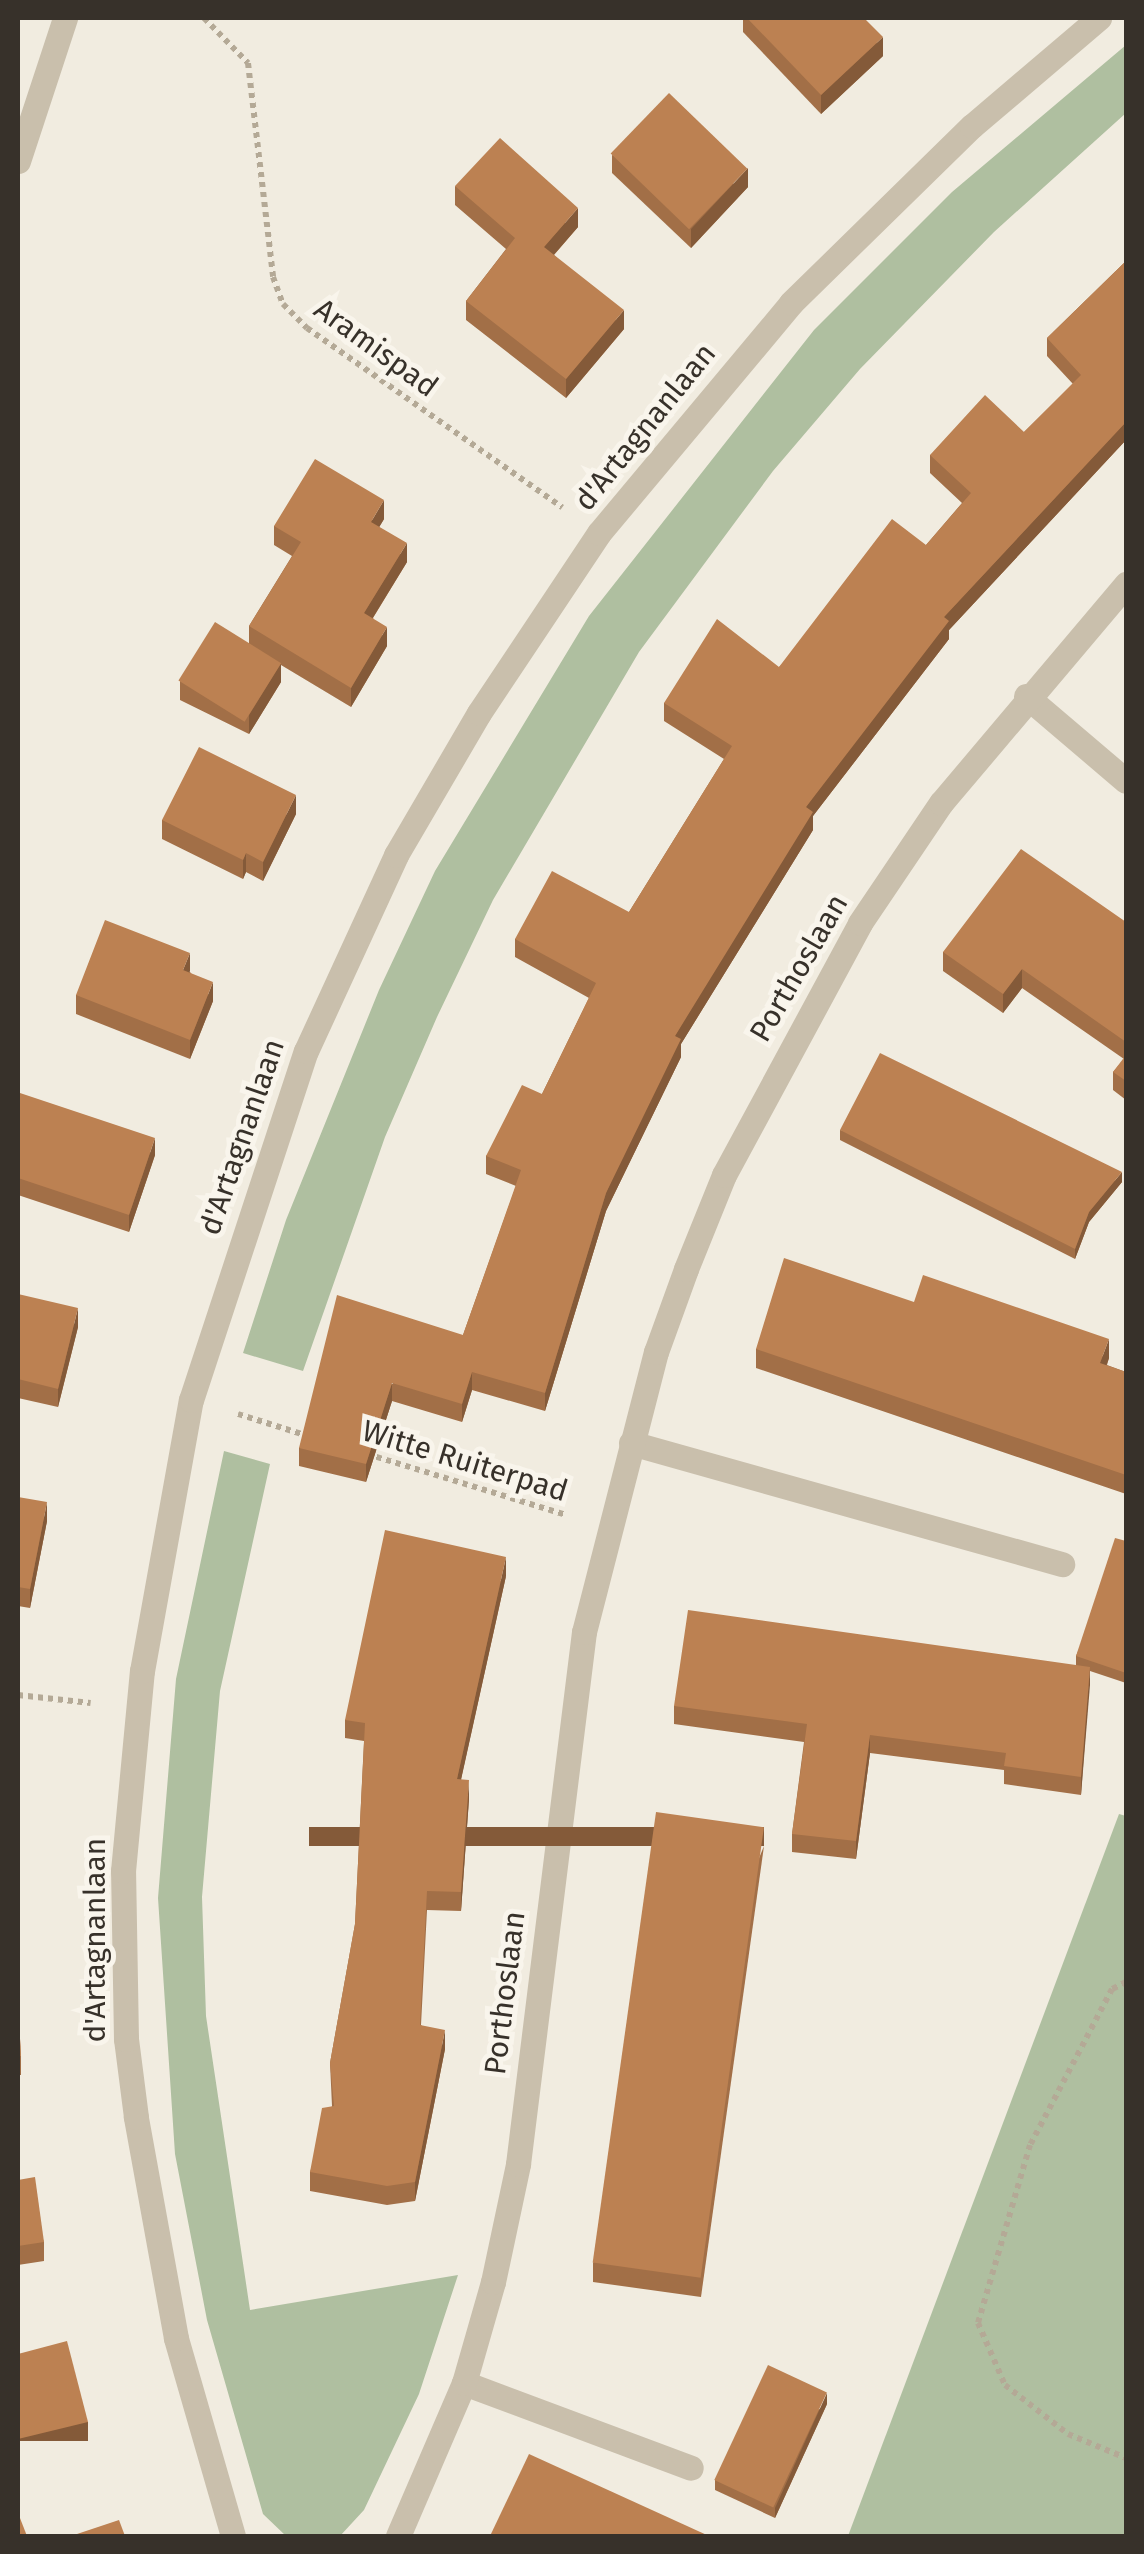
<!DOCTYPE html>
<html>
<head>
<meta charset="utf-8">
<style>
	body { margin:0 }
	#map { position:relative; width:1144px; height:2554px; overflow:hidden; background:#f1ece0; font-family:"Fira Sans",sans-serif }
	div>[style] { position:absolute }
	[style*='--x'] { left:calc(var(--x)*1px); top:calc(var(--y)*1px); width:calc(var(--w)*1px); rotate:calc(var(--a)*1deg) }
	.green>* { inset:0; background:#afbfa0 }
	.path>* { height:6px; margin-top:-3px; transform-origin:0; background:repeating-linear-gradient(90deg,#b4a996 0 5px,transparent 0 10px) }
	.service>* { height:25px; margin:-12.5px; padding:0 12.5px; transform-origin:12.5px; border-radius:12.5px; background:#c9bfac }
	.minor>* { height:25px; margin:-12.5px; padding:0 12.5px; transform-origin:12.5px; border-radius:12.5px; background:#c9bfac }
	.tertiary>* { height:25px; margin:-12.5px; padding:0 12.5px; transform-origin:12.5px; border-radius:12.5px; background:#c9bfac }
	.wall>* { inset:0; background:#a26f47 }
	.shaded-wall>* { inset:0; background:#845a39; transform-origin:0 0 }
	.building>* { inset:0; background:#bc8152; transform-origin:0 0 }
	span { translate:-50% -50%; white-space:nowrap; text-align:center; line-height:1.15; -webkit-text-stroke:10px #f9f5ec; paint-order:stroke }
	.street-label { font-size:30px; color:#37312a }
	.frame { position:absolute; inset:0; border:20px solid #37312a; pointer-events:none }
</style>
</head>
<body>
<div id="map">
	<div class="green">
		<i style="clip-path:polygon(1126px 45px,1126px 113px,994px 232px,860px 369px,773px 471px,639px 652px,493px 900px,437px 1017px,385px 1137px,303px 1371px,243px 1353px,286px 1220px,379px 990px,435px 871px,589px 616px,814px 330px,952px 192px)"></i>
		<i style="clip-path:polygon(224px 1451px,270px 1464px,220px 1691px,202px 1897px,206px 2016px,250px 2310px,458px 2275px,419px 2394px,364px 2510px,340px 2536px,286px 2536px,263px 2514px,207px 2320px,175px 2154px,158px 1898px,176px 1679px)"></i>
		<i style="clip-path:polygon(1119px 1814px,1126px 1816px,1126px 2536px,848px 2536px)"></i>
	</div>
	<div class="path">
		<i style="--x:204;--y:18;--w:63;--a:45.6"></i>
		<i style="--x:248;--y:63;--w:215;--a:83.3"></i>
		<i style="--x:273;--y:277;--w:29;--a:70"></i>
		<i style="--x:283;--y:304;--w:34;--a:45"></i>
		<i style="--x:307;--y:328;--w:312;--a:35.1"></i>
		<i style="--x:238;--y:1414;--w:73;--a:17.4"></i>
		<i style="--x:367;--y:1454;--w:208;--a:17"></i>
		<i style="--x:18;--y:1695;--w:73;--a:6.3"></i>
		<i style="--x:1126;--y:1982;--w:16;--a:153"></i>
		<i style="--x:1112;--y:1989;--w:176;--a:117.7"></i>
		<i style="--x:1030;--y:2145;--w:185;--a:106.3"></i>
		<i style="--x:978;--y:2323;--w:68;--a:66.5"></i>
		<i style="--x:1005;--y:2385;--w:80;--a:37.9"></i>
		<i style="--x:1068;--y:2434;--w:63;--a:22.5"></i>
	</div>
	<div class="service">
		<i style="--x:464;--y:2383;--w:242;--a:20.5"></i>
	</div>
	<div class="minor">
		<i style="--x:1026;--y:696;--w:131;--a:40.4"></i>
		<i style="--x:631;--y:1443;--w:448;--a:15.7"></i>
		<i style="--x:233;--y:2536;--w:206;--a:-106.1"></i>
		<i style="--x:176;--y:2338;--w:225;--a:-100.3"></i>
		<i style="--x:136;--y:2117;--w:79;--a:-97.3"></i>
		<i style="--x:126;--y:2039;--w:168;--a:-91"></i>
		<i style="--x:123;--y:1871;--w:201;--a:-84.6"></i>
		<i style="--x:142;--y:1671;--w:275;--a:-79.8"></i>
		<i style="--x:191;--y:1400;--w:367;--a:-71.8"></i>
		<i style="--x:306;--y:1051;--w:216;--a:-65.3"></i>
		<i style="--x:396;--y:855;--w:164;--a:-59.7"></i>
		<i style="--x:479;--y:713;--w:216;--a:-56.3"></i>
		<i style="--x:599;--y:533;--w:300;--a:-50.1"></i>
		<i style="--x:791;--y:303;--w:253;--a:-44.4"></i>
		<i style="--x:972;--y:126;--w:167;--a:-40.4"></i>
		<i style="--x:398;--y:2536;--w:167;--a:-66.7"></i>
		<i style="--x:464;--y:2383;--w:105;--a:-74"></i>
		<i style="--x:493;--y:2282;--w:121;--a:-78"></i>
		<i style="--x:518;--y:2164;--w:536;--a:-82.93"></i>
		<i style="--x:584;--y:1632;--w:289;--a:-75.6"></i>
		<i style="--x:656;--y:1352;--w:88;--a:-70.1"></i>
		<i style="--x:686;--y:1269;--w:101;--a:-68"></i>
		<i style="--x:724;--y:1175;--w:286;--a:-61.6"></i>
		<i style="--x:860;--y:923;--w:145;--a:-56"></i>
		<i style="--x:941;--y:803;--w:287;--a:-49.8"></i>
	</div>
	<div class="tertiary">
		<i style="--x:18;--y:161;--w:151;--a:-71.8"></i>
	</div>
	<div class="wall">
		<i style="clip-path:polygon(743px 18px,864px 18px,883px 56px,821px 114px,743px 32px)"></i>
		<i style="clip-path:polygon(612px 155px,748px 187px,691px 248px,612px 173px)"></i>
		<i style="clip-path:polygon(455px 186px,578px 227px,554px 255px,624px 329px,566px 398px,466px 320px,466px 301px,506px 249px,455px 205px)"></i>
		<i style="clip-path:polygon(1126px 261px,1126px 440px,949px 630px,949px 639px,813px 816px,813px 830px,681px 1044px,681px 1057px,606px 1211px,545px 1411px,472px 1390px,462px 1422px,392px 1401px,366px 1482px,299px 1466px,299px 1448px,463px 1335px,516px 1186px,486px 1174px,486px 1156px,542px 1094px,589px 998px,515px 957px,515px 939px,629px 912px,724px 759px,664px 721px,664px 703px,779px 667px,926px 545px,962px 503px,930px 473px,930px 455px,1024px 432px,1073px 384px,1047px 356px,1047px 338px)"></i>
		<i style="clip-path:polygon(384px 519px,379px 527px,407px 562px,373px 618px,387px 646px,351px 707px,281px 665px,281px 682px,249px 734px,180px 700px,180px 681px,249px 643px,249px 626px,292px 556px,274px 545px,274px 526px)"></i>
		<i style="clip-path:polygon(296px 814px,263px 881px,246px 872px,243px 879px,162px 839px,162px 820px)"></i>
		<i style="clip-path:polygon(1126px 922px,1126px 1100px,1113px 1090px,1113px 1072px,1124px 1059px,1022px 988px,1003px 1013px,943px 971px,943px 952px)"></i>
		<i style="clip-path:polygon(190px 972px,213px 1001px,190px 1059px,76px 1014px,76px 995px)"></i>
		<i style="clip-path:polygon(18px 1100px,155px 1155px,129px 1232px,18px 1195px)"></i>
		<i style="clip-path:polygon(840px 1130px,1122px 1182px,1089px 1222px,1075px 1259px,840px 1140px)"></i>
		<i style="clip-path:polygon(18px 1294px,78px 1327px,58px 1407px,18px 1398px)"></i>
		<i style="clip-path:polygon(914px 1302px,1109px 1358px,1107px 1365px,1126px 1372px,1126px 1494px,756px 1368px,756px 1349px)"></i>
		<i style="clip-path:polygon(18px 1497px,47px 1521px,30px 1608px,18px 1606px)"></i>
		<i style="clip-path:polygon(1126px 1541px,1126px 1683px,1090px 1671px,1081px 1795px,1004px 1784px,1004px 1770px,870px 1753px,856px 1859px,792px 1852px,792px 1834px,804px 1742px,674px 1724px,674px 1706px,1076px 1665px,1076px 1656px)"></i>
		<i style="clip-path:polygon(506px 1576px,461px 1779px,469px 1799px,461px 1911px,427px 1910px,421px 2025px,445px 2049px,415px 2201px,387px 2205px,310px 2191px,310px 2172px,332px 2106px,330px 2063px,355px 1924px,364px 1741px,345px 1738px,345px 1720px)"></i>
		<i style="clip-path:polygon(764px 1846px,701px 2297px,593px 2282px,593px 2263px)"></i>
		<i style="clip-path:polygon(18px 2004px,21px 2056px,21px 2075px,18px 2075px)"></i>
		<i style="clip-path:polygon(18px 2180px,44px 2242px,44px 2261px,18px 2265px)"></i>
		<i style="clip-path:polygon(827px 2404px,775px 2518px,715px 2490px,715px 2480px)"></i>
	</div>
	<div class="shaded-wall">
		<i style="clip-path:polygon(883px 37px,883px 56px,821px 114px,821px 95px)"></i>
		<i style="clip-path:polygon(748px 168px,748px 187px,691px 248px,691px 229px)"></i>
		<i style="clip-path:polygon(578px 208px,578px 227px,544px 266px,544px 247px)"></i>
		<i style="clip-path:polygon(624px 310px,624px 329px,566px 398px,566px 379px)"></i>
		<i style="clip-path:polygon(1126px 422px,1126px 440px,949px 630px,949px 639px,813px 816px,813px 830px,681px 1044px,681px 1057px,606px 1211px,545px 1411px,545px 1393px,606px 1193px,675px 1036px,806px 807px,944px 617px)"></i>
		<i style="clip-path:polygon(384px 500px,384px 519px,371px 541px,371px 522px)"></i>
		<i style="clip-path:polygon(407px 543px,407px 562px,364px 632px,364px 613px)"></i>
		<i style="clip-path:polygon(387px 627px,387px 646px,351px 707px,351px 688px)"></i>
		<i style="clip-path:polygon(281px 663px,281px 682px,249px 734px,249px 715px)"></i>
		<i style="clip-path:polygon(296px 795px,296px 814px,263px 881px,263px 862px)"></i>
		<i style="clip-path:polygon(246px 853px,246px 872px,243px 879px,243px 860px)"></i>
		<i style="clip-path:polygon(190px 953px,190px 971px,183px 989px,183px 970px)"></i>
		<i style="clip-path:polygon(1022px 969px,1022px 988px,1003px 1013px,1003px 994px)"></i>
		<i style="clip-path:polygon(213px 982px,213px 1001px,190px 1059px,190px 1040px)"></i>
		<i style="clip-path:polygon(155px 1138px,155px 1155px,129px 1232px,129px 1215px)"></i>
		<i style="clip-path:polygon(1122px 1172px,1122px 1182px,1089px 1222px,1075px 1259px,1075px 1249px,1089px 1212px)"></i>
		<i style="clip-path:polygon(78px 1308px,78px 1327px,58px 1407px,58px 1389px)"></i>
		<i style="clip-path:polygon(1109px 1339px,1109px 1358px,1100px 1382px,1100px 1363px)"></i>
		<i style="clip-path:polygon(472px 1372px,472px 1390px,462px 1422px,462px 1404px)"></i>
		<i style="clip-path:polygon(392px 1383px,392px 1401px,366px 1482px,366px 1464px)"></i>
		<i style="clip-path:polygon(47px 1502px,47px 1521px,30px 1608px,30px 1589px)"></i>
		<i style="clip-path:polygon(506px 1557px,506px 1576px,457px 1798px,457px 1779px)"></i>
		<i style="clip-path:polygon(1090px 1667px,1090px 1685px,1081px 1795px,1081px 1777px)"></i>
		<i style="clip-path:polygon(870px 1735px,870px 1753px,856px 1859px,856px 1841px)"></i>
		<i style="clip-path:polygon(469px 1780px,469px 1799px,461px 1911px,461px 1892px)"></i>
		<i style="left:764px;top:1827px;width:19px;height:455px;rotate:90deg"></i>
		<i style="clip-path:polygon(445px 2030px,445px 2049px,415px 2201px,415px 2182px)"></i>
		<i style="clip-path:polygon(827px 2393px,827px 2404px,775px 2518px,775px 2508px)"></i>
		<i style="left:88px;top:2422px;width:19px;height:72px;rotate:90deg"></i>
	</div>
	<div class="building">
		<i style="clip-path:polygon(747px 18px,864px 18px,883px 37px,821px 95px)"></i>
		<i style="left:669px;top:93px;width:109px;height:84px;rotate:44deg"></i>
		<i style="clip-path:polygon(500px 138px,578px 208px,544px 247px,624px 310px,566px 379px,466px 301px,515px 238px,455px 186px)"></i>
		<i style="clip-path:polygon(1126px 261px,1126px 422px,944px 617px,949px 621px,806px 807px,813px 812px,675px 1036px,681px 1039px,606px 1193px,545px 1393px,472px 1372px,462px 1404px,392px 1383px,366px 1464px,299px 1448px,337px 1295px,463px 1335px,521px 1170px,486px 1156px,522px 1085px,542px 1094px,596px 983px,515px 939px,552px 871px,629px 912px,732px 746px,664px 703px,717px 619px,779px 667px,892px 519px,926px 545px,971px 493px,930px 455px,985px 395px,1024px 432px,1081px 375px,1047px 338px)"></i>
		<i style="clip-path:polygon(315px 459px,384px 500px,371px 522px,407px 543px,364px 613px,387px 627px,351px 688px,249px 626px,301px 542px,274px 526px)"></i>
		<i style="left:215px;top:622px;width:78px;height:69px;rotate:32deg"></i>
		<i style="clip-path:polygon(199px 747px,296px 795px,263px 862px,246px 853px,243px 860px,162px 820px)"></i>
		<i style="clip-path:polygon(1021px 849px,1126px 922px,1126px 1042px,1022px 969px,1003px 994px,943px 952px)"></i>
		<i style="clip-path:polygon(105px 920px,190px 953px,183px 970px,213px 982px,190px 1040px,76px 995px)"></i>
		<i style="clip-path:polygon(880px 1053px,1122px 1172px,1089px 1212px,1075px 1249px,840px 1130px)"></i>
		<i style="clip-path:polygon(1126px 1055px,1126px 1081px,1113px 1072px)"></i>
		<i style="clip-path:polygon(20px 1093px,155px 1138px,129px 1215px,18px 1178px,18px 1100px)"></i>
		<i style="clip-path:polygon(784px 1258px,914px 1302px,923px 1275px,1109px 1339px,1100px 1363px,1126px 1372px,1126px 1475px,756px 1349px)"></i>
		<i style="clip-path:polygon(18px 1294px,78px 1308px,58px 1389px,18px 1379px)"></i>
		<i style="clip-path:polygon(18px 1497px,47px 1502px,30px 1589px,18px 1587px)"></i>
		<i style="clip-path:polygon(385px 1530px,506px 1557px,457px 1779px,469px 1780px,461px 1892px,427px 1891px,420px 2025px,445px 2030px,415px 2182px,387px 2186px,310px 2172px,322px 2108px,334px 2106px,330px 2063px,355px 1924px,365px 1723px,345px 1720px)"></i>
		<i style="clip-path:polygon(1115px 1538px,1126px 1541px,1126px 1673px,1076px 1656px)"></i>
		<i style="clip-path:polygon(688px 1610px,1090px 1667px,1081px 1777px,1004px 1766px,1006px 1753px,870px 1735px,856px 1841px,792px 1834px,807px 1724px,674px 1706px)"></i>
		<i style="left:656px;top:1812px;width:109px;height:455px;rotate:8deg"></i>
		<i style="clip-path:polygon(18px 2004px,21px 2056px,18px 2056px)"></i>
		<i style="clip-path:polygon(35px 2177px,44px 2242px,18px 2246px,18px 2180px)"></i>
		<i style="clip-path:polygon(67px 2341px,88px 2422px,18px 2439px,18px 2354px)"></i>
		<i style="left:768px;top:2365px;width:65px;height:127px;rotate:25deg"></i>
		<i style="clip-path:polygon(529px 2454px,709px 2536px,490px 2536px)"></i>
		<i style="clip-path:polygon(18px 2513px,27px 2536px,18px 2536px)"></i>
		<i style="clip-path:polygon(119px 2520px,125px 2536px,71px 2536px)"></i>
	</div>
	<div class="street-label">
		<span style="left:376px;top:348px;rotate:36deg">Aramispad</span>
		<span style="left:645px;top:427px;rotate:-51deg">d'Artagnanlaan</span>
		<span style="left:799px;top:968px;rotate:-60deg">Porthoslaan</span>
		<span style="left:242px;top:1137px;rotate:-71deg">d'Artagnanlaan</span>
		<span style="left:465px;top:1461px;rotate:17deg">Witte Ruiterpad</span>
		<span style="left:95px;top:1940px;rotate:-90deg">d'Artagnanlaan</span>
		<span style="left:505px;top:1993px;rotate:-83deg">Porthoslaan</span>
	</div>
	<div class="frame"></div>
</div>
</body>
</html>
